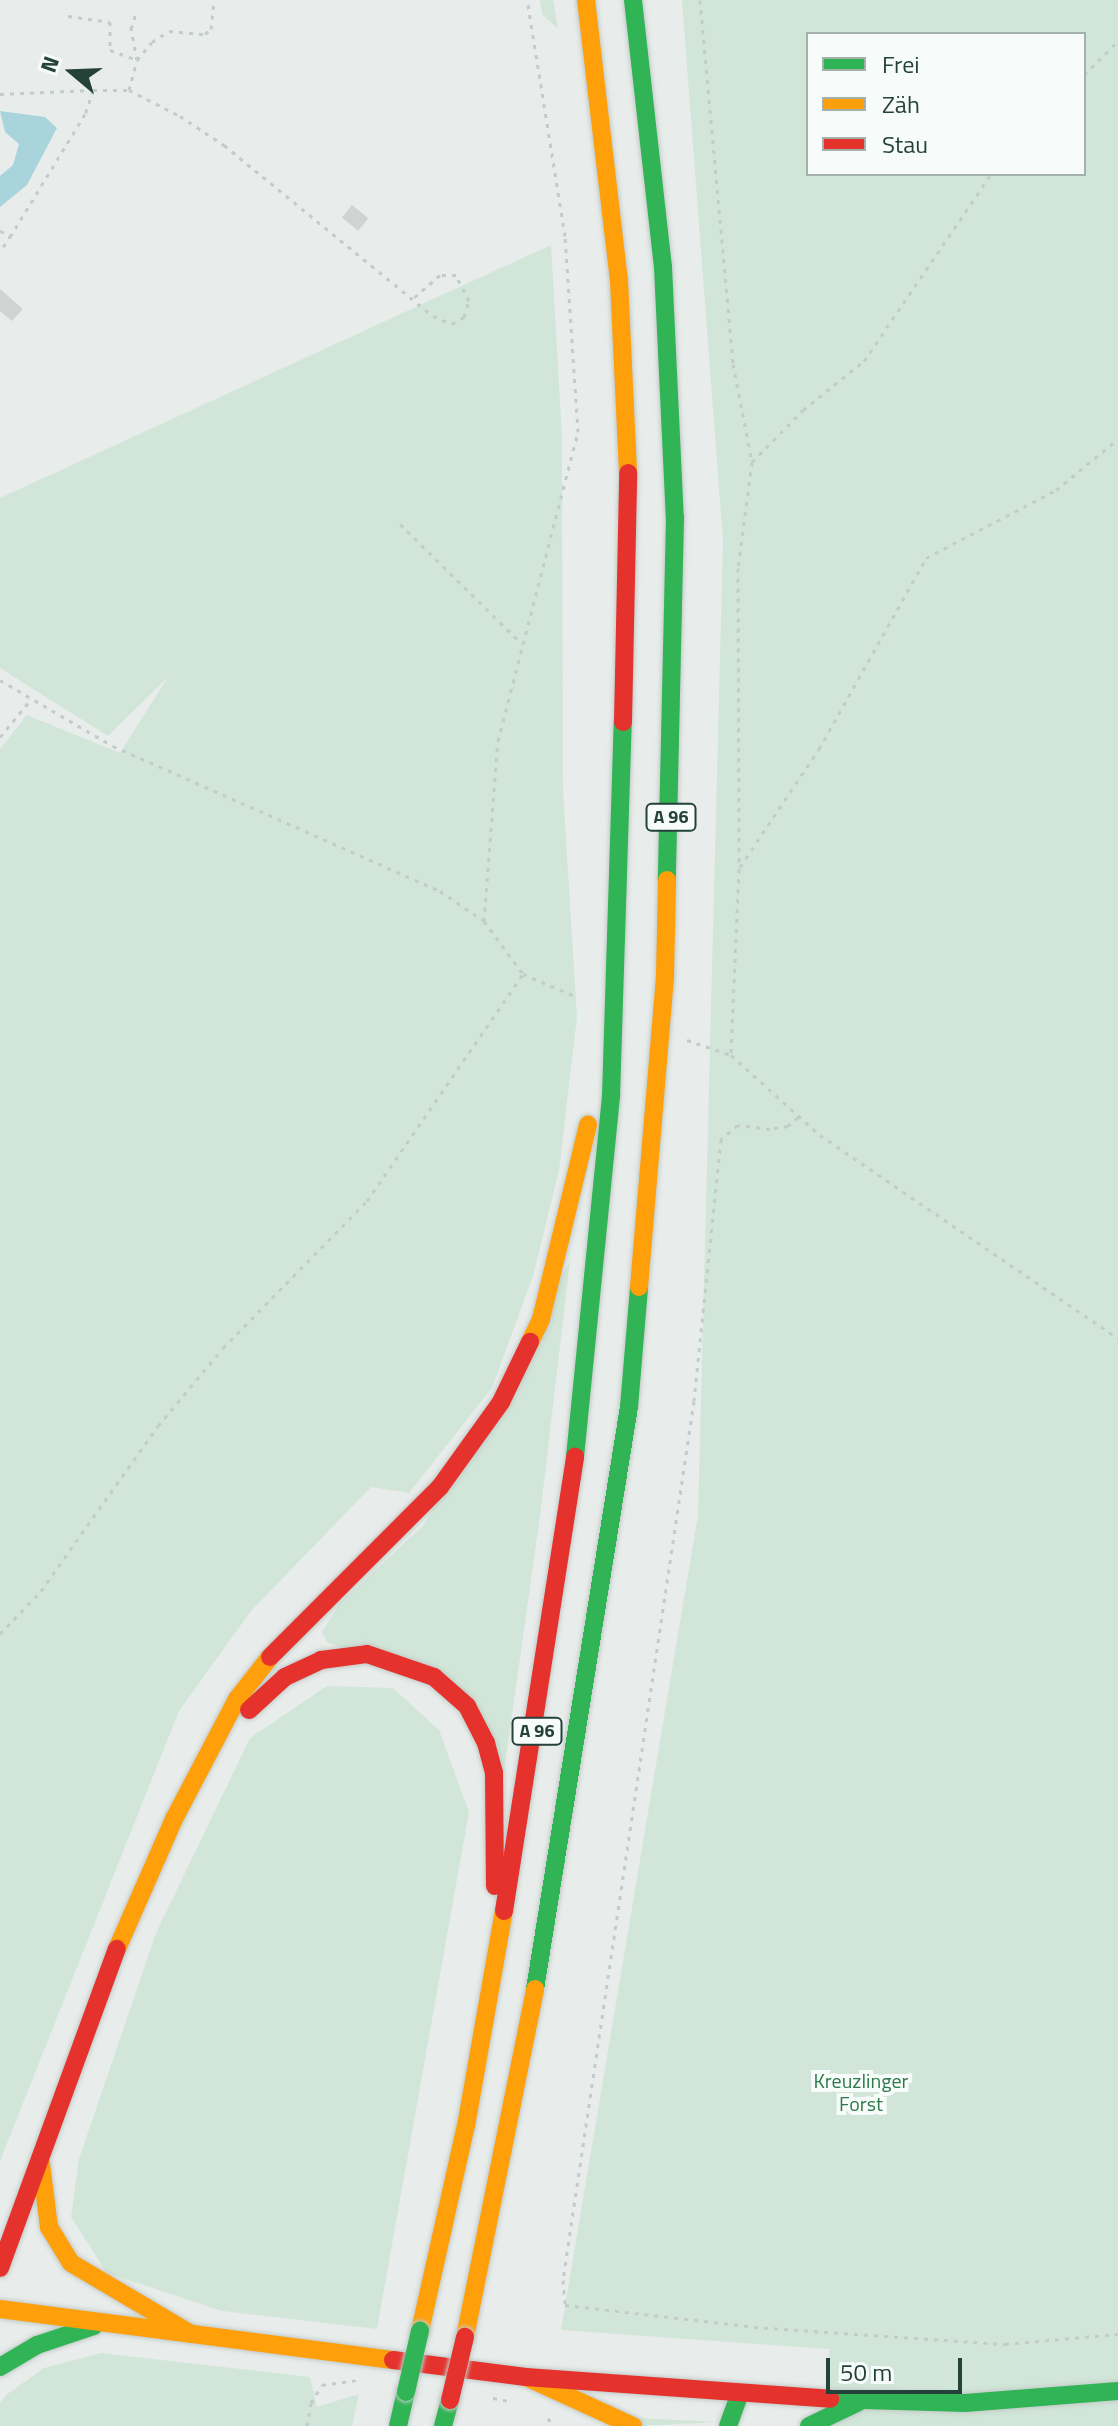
<!DOCTYPE html>
<html>
<head>
<meta charset="utf-8">
<style>
	body { margin:0 }
	#map { position:relative; width:1118px; height:2426px; overflow:hidden; background:#e8edeb; font-family:"Titillium Web",sans-serif }
	div>[style] { position:absolute }
	[style*='--x'] { left:calc(var(--x)*1px); top:calc(var(--y)*1px); width:calc(var(--w)*1px); rotate:calc(var(--a)*1deg) }
	.green>* { inset:0; background:#d1e6d8 }
	.water>* { inset:0; background:#a9d4db }
	.building>* { inset:0; background:#cfd4d2; transform-origin:0 0 }
	.path>* { height:3px; margin-top:-1.5px; transform-origin:0; background:repeating-linear-gradient(90deg,#c3ccca 0 4px,transparent 0 10px) }
	.roads { filter:drop-shadow(0 0 2px #c3cbc8) drop-shadow(0 0 2px #c3cbc8) }
	.fast>* { height:18px; margin:-9px; padding:0 9px; transform-origin:9px; border-radius:9px; background:#30b455 }
	.slow>* { height:18px; margin:-9px; padding:0 9px; transform-origin:9px; border-radius:9px; background:#ff9f0a }
	.jam>* { height:18px; margin:-9px; padding:0 9px; transform-origin:9px; border-radius:9px; background:#e5322d }
	.bridges { filter:drop-shadow(0 0 2px #c3ccc9) drop-shadow(0 0 2px #c3ccc9) }
	.fast-bridge>* { height:18px; margin:-9px; padding:0 9px; transform-origin:9px; border-radius:9px; background:#30b455 }
	.jam-bridge>* { height:18px; margin:-9px; padding:0 9px; transform-origin:9px; border-radius:9px; background:#e5322d }
	span { translate:-50% -50%; white-space:nowrap; text-align:center; line-height:1.15; -webkit-text-stroke:8px #f7fbf9; paint-order:stroke }
	.shield-label span { padding:2px 6px; background:#f7fbf9; border:2px solid; border-radius:6px; -webkit-text-stroke-width:0 }
	.shield-label { font-size:18px; color:#24423a; font-weight:700 }
	.park-label { font-size:20px; color:#2d7a4b }
	.legend { position:absolute; left:806px; top:32px; width:280px; height:144px; box-sizing:border-box; background:#f7fbf9; border:2px solid #a3b1ad; margin:0; padding:10px 14px; list-style:none; font-size:24px; color:#24423a }
	.legend li { display:flex; align-items:center; gap:16px; height:40px }
	.legend b { width:40px; border:2px solid #a3b1ad }
	.north { position:absolute; left:32px; top:32px; width:80px; height:80px; -webkit-text-stroke:6px #f7fbf9; paint-order:stroke; rotate:289deg; font-size:22px; font-weight:700; line-height:32px; text-align:center; color:#24423a }
	.north::after { content:''; display:block; margin:auto; width:28px; height:36px; background:#24423a; clip-path:polygon(50% 0,100% 100%,50% 72%,0 100%) }
	.scale { position:absolute; left:826px; top:2358px; width:136px; height:36px; box-sizing:border-box; border:4px solid #24423a; border-top:0; padding-left:10px; font-size:24px; line-height:28px; white-space:nowrap; color:#24423a; -webkit-text-stroke:6px #f7fbf9; paint-order:stroke }
</style>
</head>
<body>
<div id="map">
	<div class="green">
		<i style="clip-path:polygon(540px 0,553px 0,558px 29px,542px 14px)"></i>
		<i style="clip-path:polygon(evenodd,682px 0,1118px 0,1118px 2426px,826px 2426px,829px 2349px,561px 2330px,698px 1515px,723px 541px,682px 0,808px 34px,1084px 34px,1084px 174px,808px 174px,808px 34px)"></i>
		<i style="clip-path:polygon(551px 245px,562px 435px,563px 790px,577px 1017px,559px 1171px,533px 1276px,492px 1388px,409px 1493px,371px 1487px,251px 1611px,179px 1711px,0 2161px,0 749px,27px 715px,120px 753px,168px 677px,108px 736px,0 668px,0 498px)"></i>
		<i style="clip-path:polygon(570px 1261px,540px 1516px,504px 1772px,475px 1703px,327px 1642px,322px 1632px,340px 1603px,423px 1526px)"></i>
		<i style="clip-path:polygon(327px 1686px,393px 1688px,439px 1730px,469px 1812px,377px 2329px,222px 2311px,107px 2273px,71px 2217px,79px 2159px,156px 1933px,250px 1738px)"></i>
		<i style="clip-path:polygon(101px 2353px,310px 2377px,317px 2407px,359px 2394px,352px 2426px,0 2426px,0 2404px,6px 2395px,44px 2368px)"></i>
		<i style="clip-path:polygon(618px 2417px,718px 2422px,640px 2426px)"></i>
	</div>
	<div class="water">
		<i style="clip-path:polygon(0 111px,45px 117px,57px 128px,27px 185px,0 207px,0 176px,13px 165px,19px 144px,5px 132px)"></i>
	</div>
	<div class="building">
		<i style="left:352px;top:205px;width:21px;height:16px;rotate:39deg"></i>
		<i style="clip-path:polygon(0 289px,23px 309px,12px 321px,0 311px)"></i>
	</div>
	<div class="path">
		<i style="--x:700;--y:0;--w:365;--a:84.8"></i>
		<i style="--x:733;--y:364;--w:100;--a:79"></i>
		<i style="--x:752;--y:462;--w:107;--a:97.5"></i>
		<i style="--x:738;--y:568;--w:301;--a:89.8"></i>
		<i style="--x:739;--y:869;--w:186;--a:92.5"></i>
		<i style="--x:68;--y:16;--w:42;--a:8.1"></i>
		<i style="--x:110;--y:22;--w:28;--a:90"></i>
		<i style="--x:110;--y:50;--w:29;--a:20"></i>
		<i style="--x:137;--y:60;--w:32;--a:-101"></i>
		<i style="--x:131;--y:29;--w:20;--a:-72"></i>
		<i style="--x:1084;--y:75;--w:48;--a:-45"></i>
		<i style="--x:93;--y:90;--w:36;--a:0"></i>
		<i style="--x:129;--y:90;--w:57;--a:27"></i>
		<i style="--x:180;--y:116;--w:53;--a:33.4"></i>
		<i style="--x:224;--y:145;--w:270;--a:39.3"></i>
		<i style="--x:433;--y:316;--w:21;--a:23"></i>
		<i style="--x:452;--y:324;--w:14;--a:-30"></i>
		<i style="--x:464;--y:317;--w:17;--a:-73"></i>
		<i style="--x:469;--y:301;--w:29;--a:-117"></i>
		<i style="--x:456;--y:275;--w:16;--a:180"></i>
		<i style="--x:440;--y:275;--w:35;--a:139"></i>
		<i style="--x:129;--y:90;--w:31;--a:-75"></i>
		<i style="--x:137;--y:60;--w:23;--a:-50"></i>
		<i style="--x:152;--y:42;--w:20;--a:-33"></i>
		<i style="--x:169;--y:31;--w:36;--a:5"></i>
		<i style="--x:205;--y:34;--w:8;--a:-40"></i>
		<i style="--x:211;--y:29;--w:29;--a:-84"></i>
		<i style="--x:0;--y:94;--w:93;--a:-2.5"></i>
		<i style="--x:93;--y:90;--w:25;--a:108"></i>
		<i style="--x:85;--y:114;--w:142;--a:121.4"></i>
		<i style="--x:0;--y:231;--w:12;--a:20"></i>
		<i style="--x:11;--y:235;--w:20;--a:123"></i>
		<i style="--x:752;--y:462;--w:73;--a:-45.6"></i>
		<i style="--x:803;--y:410;--w:78;--a:-38.8"></i>
		<i style="--x:864;--y:361;--w:226;--a:-55.8"></i>
		<i style="--x:400;--y:524;--w:170;--a:44.5"></i>
		<i style="--x:0;--y:680;--w:131;--a:30.3"></i>
		<i style="--x:113;--y:746;--w:358;--a:23.9"></i>
		<i style="--x:440;--y:891;--w:53;--a:34.3"></i>
		<i style="--x:484;--y:921;--w:66;--a:53.7"></i>
		<i style="--x:523;--y:974;--w:56;--a:22.9"></i>
		<i style="--x:0;--y:737;--w:44;--a:-50.5"></i>
		<i style="--x:740;--y:867;--w:142;--a:-56.2"></i>
		<i style="--x:819;--y:749;--w:219;--a:-60.7"></i>
		<i style="--x:926;--y:558;--w:147;--a:-27.6"></i>
		<i style="--x:1056;--y:490;--w:80;--a:-39.4"></i>
		<i style="--x:484;--y:921;--w:181;--a:-85.6"></i>
		<i style="--x:498;--y:741;--w:319;--a:-75.5"></i>
		<i style="--x:578;--y:432;--w:196;--a:-93.8"></i>
		<i style="--x:565;--y:236;--w:239;--a:-99.1"></i>
		<i style="--x:687;--y:1040;--w:46;--a:18.8"></i>
		<i style="--x:731;--y:1055;--w:120;--a:42"></i>
		<i style="--x:820;--y:1135;--w:361;--a:34.3"></i>
		<i style="--x:798;--y:1117;--w:13;--a:138"></i>
		<i style="--x:788;--y:1126;--w:18;--a:171"></i>
		<i style="--x:770;--y:1129;--w:32;--a:-173"></i>
		<i style="--x:738;--y:1125;--w:22;--a:141"></i>
		<i style="--x:721;--y:1139;--w:263;--a:95.9"></i>
		<i style="--x:694;--y:1401;--w:889;--a:98.48"></i>
		<i style="--x:563;--y:2280;--w:25;--a:85"></i>
		<i style="--x:565;--y:2305;--w:190;--a:6.6"></i>
		<i style="--x:754;--y:2327;--w:252;--a:3.9"></i>
		<i style="--x:1005;--y:2344;--w:113;--a:-5.1"></i>
		<i style="--x:0;--y:1634;--w:59;--a:-46.4"></i>
		<i style="--x:41;--y:1591;--w:202;--a:-54.7"></i>
		<i style="--x:158;--y:1426;--w:102;--a:-50.2"></i>
		<i style="--x:223;--y:1348;--w:206;--a:-45.6"></i>
		<i style="--x:367;--y:1201;--w:275;--a:-55.5"></i>
		<i style="--x:493;--y:2398;--w:20;--a:11"></i>
		<i style="--x:548;--y:2418;--w:9;--a:58"></i>
		<i style="--x:307;--y:2426;--w:23;--a:-80"></i>
		<i style="--x:311;--y:2403;--w:21;--a:-59"></i>
		<i style="--x:322;--y:2385;--w:35;--a:-8"></i>
	</div>
	<div class="roads">
		<div class="fast">
			<i style="--x:633;--y:0;--w:269;--a:83.6"></i>
			<i style="--x:663;--y:267;--w:251;--a:87.3"></i>
			<i style="--x:675;--y:518;--w:362;--a:91.3"></i>
			<i style="--x:575;--y:1457;--w:363;--a:-84.3"></i>
			<i style="--x:611;--y:1096;--w:374;--a:-88.2"></i>
			<i style="--x:535;--y:1989;--w:590;--a:-80.83"></i>
			<i style="--x:629;--y:1407;--w:120;--a:-85.2"></i>
			<i style="--x:0;--y:2367;--w:43;--a:-30.7"></i>
			<i style="--x:37;--y:2345;--w:60;--a:-18.4"></i>
			<i style="--x:830;--y:2399;--w:135;--a:1.7"></i>
			<i style="--x:965;--y:2403;--w:153;--a:-4.5"></i>
			<i style="--x:398;--y:2426;--w:35;--a:-77"></i>
			<i style="--x:443;--y:2426;--w:27;--a:-75"></i>
			<i style="--x:728;--y:2426;--w:32;--a:-70"></i>
			<i style="--x:809;--y:2426;--w:55;--a:-25.6"></i>
		</div>
		<div class="slow">
			<i style="--x:586;--y:0;--w:283;--a:83.3"></i>
			<i style="--x:619;--y:281;--w:192;--a:87.3"></i>
			<i style="--x:639;--y:1287;--w:312;--a:-85.2"></i>
			<i style="--x:665;--y:976;--w:96;--a:-88.8"></i>
			<i style="--x:530;--y:1342;--w:25;--a:-64"></i>
			<i style="--x:541;--y:1319;--w:200;--a:-76.4"></i>
			<i style="--x:117;--y:1949;--w:142;--a:-66.3"></i>
			<i style="--x:174;--y:1819;--w:136;--a:-62.3"></i>
			<i style="--x:237;--y:1699;--w:53;--a:-51.8"></i>
			<i style="--x:41;--y:2164;--w:64;--a:82.8"></i>
			<i style="--x:49;--y:2227;--w:42;--a:58.6"></i>
			<i style="--x:71;--y:2263;--w:139;--a:30.6"></i>
			<i style="--x:0;--y:2309;--w:396;--a:7.4"></i>
			<i style="--x:420;--y:2331;--w:210;--a:-77.4"></i>
			<i style="--x:466;--y:2126;--w:218;--a:-80"></i>
			<i style="--x:465;--y:2337;--w:355;--a:-78.6"></i>
			<i style="--x:526;--y:2377;--w:118;--a:24.6"></i>
		</div>
		<div class="jam">
			<i style="--x:623;--y:722;--w:249;--a:-88.8"></i>
			<i style="--x:270;--y:1657;--w:240;--a:-45"></i>
			<i style="--x:440;--y:1487;--w:105;--a:-54.3"></i>
			<i style="--x:501;--y:1402;--w:67;--a:-64.2"></i>
			<i style="--x:249;--y:1710;--w:49;--a:-42.5"></i>
			<i style="--x:285;--y:1677;--w:40;--a:-25"></i>
			<i style="--x:321;--y:1660;--w:46;--a:-7.4"></i>
			<i style="--x:367;--y:1654;--w:71;--a:18.9"></i>
			<i style="--x:434;--y:1677;--w:44;--a:41.3"></i>
			<i style="--x:467;--y:1706;--w:42;--a:62.8"></i>
			<i style="--x:486;--y:1743;--w:31;--a:75"></i>
			<i style="--x:494;--y:1773;--w:113;--a:89.5"></i>
			<i style="--x:504;--y:1911;--w:460;--a:-81.1"></i>
			<i style="--x:0;--y:2268;--w:340;--a:-69.9"></i>
			<i style="--x:393;--y:2360;--w:134;--a:7.3"></i>
			<i style="--x:526;--y:2377;--w:305;--a:4.1"></i>
		</div>
	</div>
	<div class="bridges">
		<div class="fast-bridge">
			<i style="--x:406;--y:2392;--w:63;--a:-77.1"></i>
		</div>
		<div class="jam-bridge">
			<i style="--x:450;--y:2400;--w:65;--a:-76.6"></i>
		</div>
	</div>
	<div class="shield-label">
		<span style="left:671px;top:817px">A 96</span>
		<span style="left:537px;top:1731px">A 96</span>
	</div>
	<div class="park-label">
		<span style="left:861px;top:2092px">Kreuzlinger<br>Forst</span>
	</div>
	<ul class="legend">
	<li><b style="height:10px;background:#30b455"></b>Frei</li>
	<li><b style="height:10px;background:#ff9f0a"></b>Zäh</li>
	<li><b style="height:10px;background:#e5322d"></b>Stau</li>
	</ul>
	<div class="north">N</div>
	<div class="scale">50 m</div>
</div>
</body>
</html>
